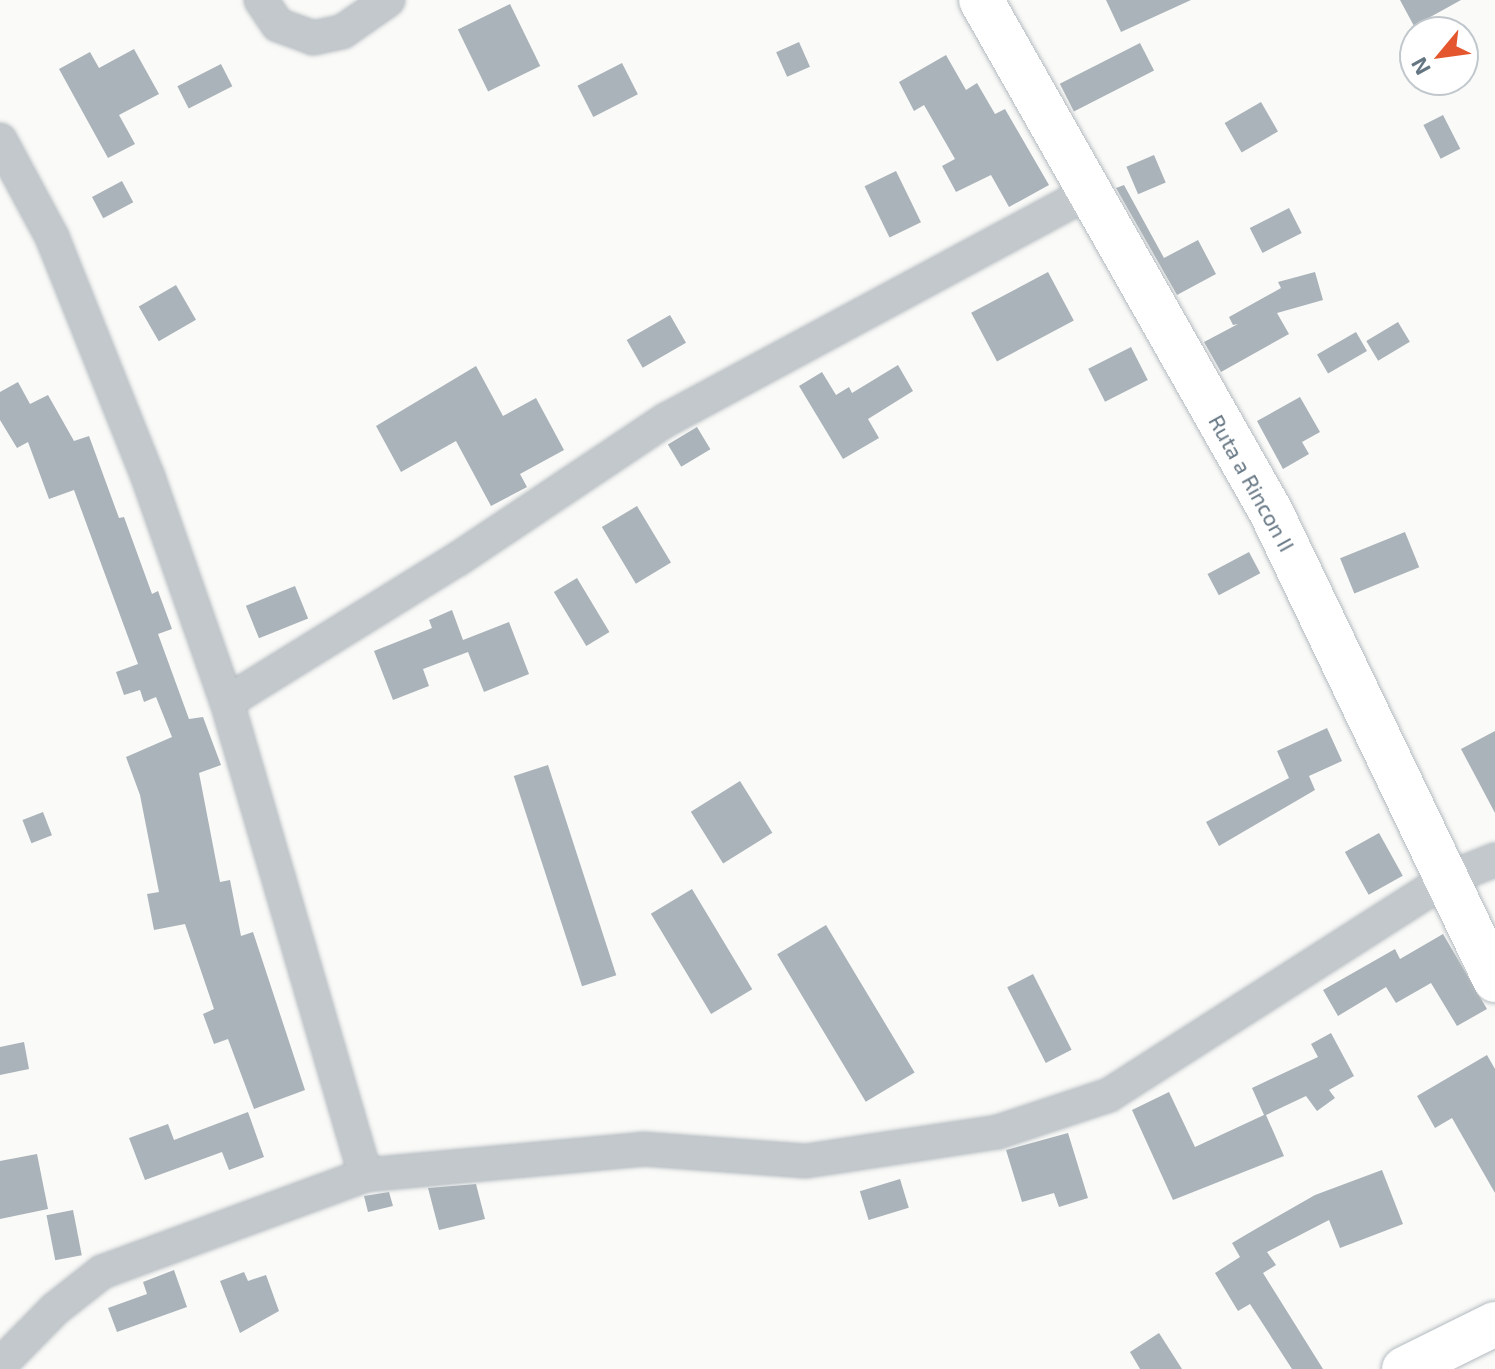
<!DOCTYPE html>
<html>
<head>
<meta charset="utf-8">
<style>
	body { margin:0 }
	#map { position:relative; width:1495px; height:1369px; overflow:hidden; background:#fafaf8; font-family:"Exo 2",sans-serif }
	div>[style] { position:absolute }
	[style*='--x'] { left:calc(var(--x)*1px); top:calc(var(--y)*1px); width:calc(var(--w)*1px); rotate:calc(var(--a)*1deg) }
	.building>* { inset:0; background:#aab3b9; transform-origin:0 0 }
	.roads { filter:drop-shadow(0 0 2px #b3babf) drop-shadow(0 0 2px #b3babf) }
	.street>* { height:32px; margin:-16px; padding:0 16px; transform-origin:16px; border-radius:16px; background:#c3c8cc }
	.secondary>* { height:44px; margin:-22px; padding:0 22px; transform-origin:22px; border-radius:22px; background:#fff }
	span { translate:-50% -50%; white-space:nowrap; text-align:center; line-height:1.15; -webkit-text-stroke:8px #fff; paint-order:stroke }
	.street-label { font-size:22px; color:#657683 }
	.north { position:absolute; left:1399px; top:16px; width:80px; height:80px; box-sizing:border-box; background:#fff; border:2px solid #c1c8cd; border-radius:50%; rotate:241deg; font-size:22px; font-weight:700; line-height:32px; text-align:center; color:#657683 }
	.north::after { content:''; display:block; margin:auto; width:28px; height:36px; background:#e4572e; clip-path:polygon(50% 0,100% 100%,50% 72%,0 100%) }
</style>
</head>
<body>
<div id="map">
	<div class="building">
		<i style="clip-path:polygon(1106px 0,1191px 0,1121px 32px)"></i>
		<i style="clip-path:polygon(1400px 0,1461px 0,1414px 26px)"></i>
		<i style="left:510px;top:4px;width:69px;height:58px;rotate:64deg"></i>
		<i style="left:799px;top:42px;width:27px;height:25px;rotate:66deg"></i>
		<i style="left:1140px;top:43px;width:31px;height:90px;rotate:63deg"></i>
		<i style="clip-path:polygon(134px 49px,159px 94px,119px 115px,135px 144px,108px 158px,59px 69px,90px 52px,99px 68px)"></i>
		<i style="clip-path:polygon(946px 55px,966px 90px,977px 83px,995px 114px,1005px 109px,1049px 185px,1009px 207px,991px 175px,956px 192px,942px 166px,955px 159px,924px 105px,914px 111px,899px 82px)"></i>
		<i style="left:622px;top:63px;width:35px;height:50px;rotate:63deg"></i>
		<i style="left:221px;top:64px;width:25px;height:49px;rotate:63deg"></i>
		<i style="left:1261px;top:102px;width:34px;height:42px;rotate:60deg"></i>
		<i style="left:1443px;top:115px;width:38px;height:22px;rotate:63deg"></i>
		<i style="left:1154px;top:155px;width:30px;height:30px;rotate:67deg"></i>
		<i style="left:896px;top:171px;width:57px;height:35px;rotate:64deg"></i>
		<i style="left:122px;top:181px;width:24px;height:34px;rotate:62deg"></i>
		<i style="clip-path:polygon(1124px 185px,1164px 258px,1198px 240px,1216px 274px,1177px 295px,1116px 188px)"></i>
		<i style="left:1289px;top:208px;width:28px;height:44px;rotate:63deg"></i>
		<i style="left:1048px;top:272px;width:55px;height:87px;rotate:62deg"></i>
		<i style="clip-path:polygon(1315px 272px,1323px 300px,1277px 313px,1289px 334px,1221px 372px,1204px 342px,1238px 324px,1233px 325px,1229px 317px,1281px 288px,1278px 282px)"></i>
		<i style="left:176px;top:285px;width:40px;height:43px;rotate:60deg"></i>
		<i style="left:670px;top:315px;width:32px;height:50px;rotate:60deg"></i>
		<i style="left:1398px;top:322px;width:23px;height:37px;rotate:59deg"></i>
		<i style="left:1356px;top:332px;width:22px;height:45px;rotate:60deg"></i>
		<i style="left:1131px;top:347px;width:37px;height:48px;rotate:63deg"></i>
		<i style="clip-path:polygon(898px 365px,913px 391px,868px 419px,879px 438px,843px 459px,799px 386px,822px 372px,836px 395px,849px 387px,852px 393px)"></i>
		<i style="clip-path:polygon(476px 366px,503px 416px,536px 398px,564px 450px,520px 474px,527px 487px,491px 506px,456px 441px,401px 472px,376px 426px)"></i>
		<i style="clip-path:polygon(18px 382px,30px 404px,48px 395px,74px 441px,89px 436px,119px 518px,124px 517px,152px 594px,158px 591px,172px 629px,158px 634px,189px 719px,203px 717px,221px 765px,199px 773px,220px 882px,230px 880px,241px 936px,253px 932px,305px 1090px,254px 1109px,228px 1039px,214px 1044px,203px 1014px,214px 1009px,185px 924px,154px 930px,147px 894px,159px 892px,140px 795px,126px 757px,172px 737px,156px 697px,144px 702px,140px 690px,124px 695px,116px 672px,138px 664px,74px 490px,49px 499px,28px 442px,17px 448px,0 420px,0 392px)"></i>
		<i style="clip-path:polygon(1300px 397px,1320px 432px,1302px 442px,1309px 454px,1283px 469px,1257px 421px)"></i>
		<i style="left:697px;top:427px;width:26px;height:34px;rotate:59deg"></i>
		<i style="left:637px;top:506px;width:66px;height:41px;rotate:59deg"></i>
		<i style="left:1405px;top:532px;width:38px;height:70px;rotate:68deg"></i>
		<i style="left:1249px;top:552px;width:24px;height:47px;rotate:62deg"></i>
		<i style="left:577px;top:578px;width:63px;height:27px;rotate:59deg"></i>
		<i style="left:295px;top:586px;width:35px;height:53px;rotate:68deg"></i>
		<i style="clip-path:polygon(452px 610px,463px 640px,509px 622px,529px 674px,484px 692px,468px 652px,423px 669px,429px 686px,393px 700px,374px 651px,432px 628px,429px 620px)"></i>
		<i style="clip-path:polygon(1327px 728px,1342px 761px,1309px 776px,1315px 790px,1219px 846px,1206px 822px,1289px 778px,1277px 751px)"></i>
		<i style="clip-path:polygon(1495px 731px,1495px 813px,1461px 749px)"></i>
		<i style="left:548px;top:765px;width:221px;height:36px;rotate:72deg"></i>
		<i style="left:740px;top:781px;width:61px;height:58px;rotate:58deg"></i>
		<i style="left:43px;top:812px;width:25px;height:22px;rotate:69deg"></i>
		<i style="left:1379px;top:833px;width:49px;height:39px;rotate:61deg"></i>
		<i style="left:692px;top:889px;width:117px;height:48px;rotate:59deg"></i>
		<i style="left:826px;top:925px;width:172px;height:57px;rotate:59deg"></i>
		<i style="clip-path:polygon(1443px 934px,1487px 1009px,1457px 1026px,1431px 983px,1396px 1003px,1386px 987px,1338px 1016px,1323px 990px,1395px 949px,1400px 959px)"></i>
		<i style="left:1033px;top:974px;width:85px;height:29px;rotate:63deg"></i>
		<i style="clip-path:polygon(1331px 1033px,1354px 1076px,1329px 1090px,1335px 1098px,1317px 1111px,1306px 1096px,1266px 1115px,1284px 1156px,1173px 1200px,1132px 1110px,1169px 1092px,1195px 1147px,1264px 1115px,1252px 1088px,1318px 1057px,1311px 1044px)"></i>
		<i style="clip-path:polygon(24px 1042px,29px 1069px,0 1075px,0 1047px)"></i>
		<i style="clip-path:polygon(1487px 1055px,1495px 1069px,1495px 1193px,1452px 1118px,1435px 1128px,1417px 1096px)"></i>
		<i style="clip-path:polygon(248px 1112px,264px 1157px,229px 1170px,222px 1152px,145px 1180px,129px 1138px,168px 1124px,174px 1140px)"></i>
		<i style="clip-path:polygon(1068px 1133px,1088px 1198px,1059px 1207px,1054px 1193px,1022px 1202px,1006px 1150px)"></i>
		<i style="clip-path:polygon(37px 1154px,48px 1209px,0 1219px,0 1161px)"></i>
		<i style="clip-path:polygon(1382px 1170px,1403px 1224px,1340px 1248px,1329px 1220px,1267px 1252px,1276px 1265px,1263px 1273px,1323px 1369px,1292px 1369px,1250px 1304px,1238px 1311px,1215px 1273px,1240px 1257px,1232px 1243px,1254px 1230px,1315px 1195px)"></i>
		<i style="left:900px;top:1179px;width:30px;height:42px;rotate:73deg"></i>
		<i style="clip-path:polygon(476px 1184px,485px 1219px,439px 1230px,428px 1188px)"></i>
		<i style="clip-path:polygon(389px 1192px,393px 1206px,368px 1212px,364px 1196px)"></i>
		<i style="left:73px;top:1210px;width:46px;height:27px;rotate:79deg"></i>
		<i style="clip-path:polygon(174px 1270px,187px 1307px,117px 1332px,108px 1308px,147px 1294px,143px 1282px)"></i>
		<i style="clip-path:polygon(244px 1272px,248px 1281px,266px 1275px,279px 1311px,240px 1333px,220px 1281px)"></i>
		<i style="clip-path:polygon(1159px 1333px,1182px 1369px,1140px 1369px,1130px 1352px)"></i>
	</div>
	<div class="roads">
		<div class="street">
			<i style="--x:261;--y:0;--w:30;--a:56"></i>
			<i style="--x:278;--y:25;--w:37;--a:20"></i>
			<i style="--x:313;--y:38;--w:30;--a:-12"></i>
			<i style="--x:342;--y:32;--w:56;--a:-34.8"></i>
			<i style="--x:0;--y:140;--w:110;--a:61.8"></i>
			<i style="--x:52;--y:237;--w:258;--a:68.2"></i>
			<i style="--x:148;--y:477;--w:238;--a:70.7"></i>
			<i style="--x:227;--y:702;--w:493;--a:73.7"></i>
			<i style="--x:365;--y:1175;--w:279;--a:-5.3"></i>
			<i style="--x:643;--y:1149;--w:163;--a:4.2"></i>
			<i style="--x:806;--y:1161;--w:194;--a:-8.6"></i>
			<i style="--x:998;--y:1132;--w:117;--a:-18.4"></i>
			<i style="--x:1109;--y:1095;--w:401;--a:-32.6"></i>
			<i style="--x:1447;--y:879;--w:52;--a:-21.6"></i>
			<i style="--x:227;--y:702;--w:272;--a:-31.8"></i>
			<i style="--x:458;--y:559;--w:250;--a:-33.8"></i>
			<i style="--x:666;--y:420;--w:477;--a:-28.3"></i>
			<i style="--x:0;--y:1365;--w:78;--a:-45.5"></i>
			<i style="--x:55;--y:1309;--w:60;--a:-38.2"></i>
			<i style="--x:102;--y:1272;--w:280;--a:-20.2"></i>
		</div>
		<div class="secondary">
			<i style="--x:981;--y:0;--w:588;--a:60.47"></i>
			<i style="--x:1271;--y:512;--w:519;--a:64.42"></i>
			<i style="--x:1404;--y:1369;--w:102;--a:-26.3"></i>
		</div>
	</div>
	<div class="street-label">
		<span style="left:1252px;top:483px;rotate:61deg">Ruta a Rincon II</span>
	</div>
	<div class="north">N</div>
</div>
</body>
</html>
